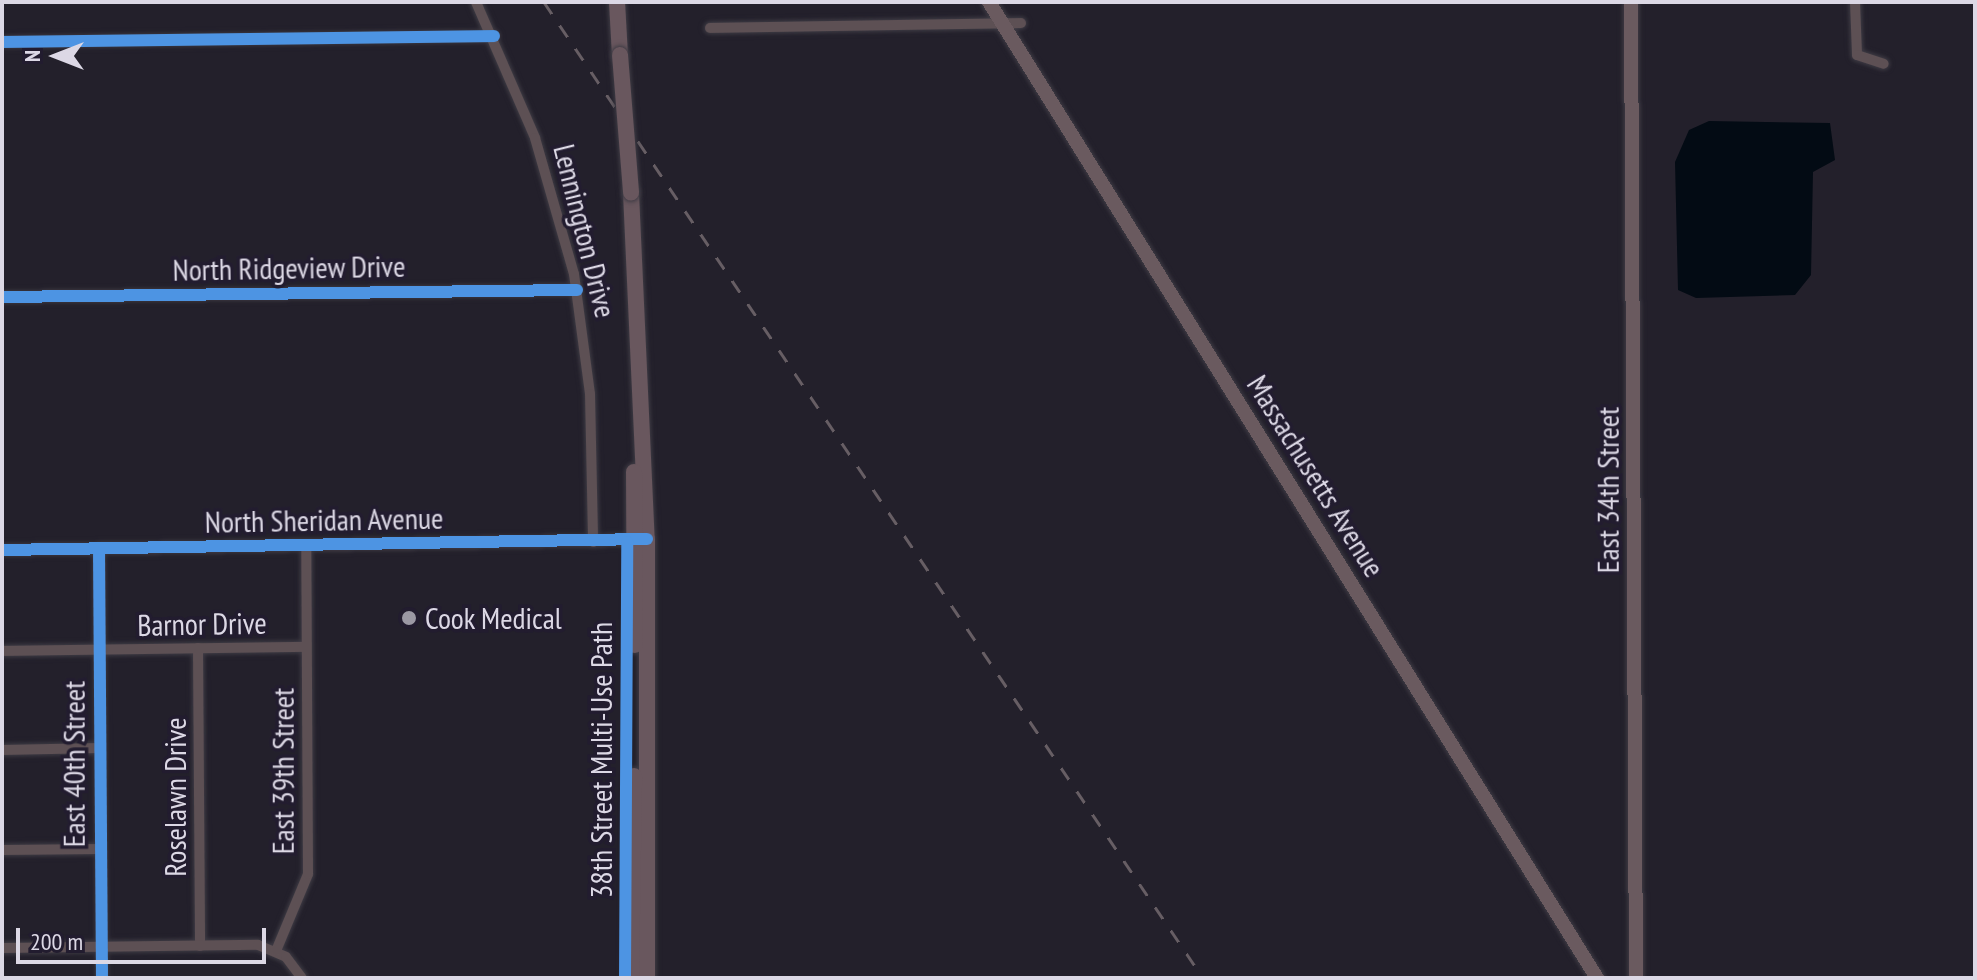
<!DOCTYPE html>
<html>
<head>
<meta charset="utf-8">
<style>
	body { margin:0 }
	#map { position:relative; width:1977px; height:980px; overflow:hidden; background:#23202b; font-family:"PT Sans Narrow",sans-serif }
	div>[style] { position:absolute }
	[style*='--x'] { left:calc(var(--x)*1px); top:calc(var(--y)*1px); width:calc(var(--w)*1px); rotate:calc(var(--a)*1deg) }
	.water>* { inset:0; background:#030b14 }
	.roads { filter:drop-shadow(0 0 2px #3e3b44) drop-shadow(0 0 2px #3e3b44) }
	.street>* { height:10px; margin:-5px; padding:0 5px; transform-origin:5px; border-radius:5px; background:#5d5054 }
	.secondary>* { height:14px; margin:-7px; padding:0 7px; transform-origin:7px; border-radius:7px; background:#6a5a5f }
	.primary>* { height:16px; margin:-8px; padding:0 8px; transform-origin:8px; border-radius:8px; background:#69575e }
	.rail>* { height:3px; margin-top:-1.5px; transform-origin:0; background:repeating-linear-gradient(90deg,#675e64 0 14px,transparent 0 28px) }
	.bridges { filter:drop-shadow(0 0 2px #3e3b44) drop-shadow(0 0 2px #3e3b44) }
	.primary-bridge>* { height:16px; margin:-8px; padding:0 8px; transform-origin:8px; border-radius:8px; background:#69575e }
	.cycleway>* { height:12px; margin:-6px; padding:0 6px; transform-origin:6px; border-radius:6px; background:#4d94e3 }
	.dots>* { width:22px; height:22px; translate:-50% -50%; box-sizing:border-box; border:4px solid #221c2f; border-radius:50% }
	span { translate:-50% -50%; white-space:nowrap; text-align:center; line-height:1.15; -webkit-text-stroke:7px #221c2f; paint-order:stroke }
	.street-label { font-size:30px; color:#dcd8e5 }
	.poi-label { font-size:30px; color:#dcd8e5 }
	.left { translate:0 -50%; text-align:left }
	.frame { position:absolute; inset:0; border:4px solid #dcd8e5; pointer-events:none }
	.north { position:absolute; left:16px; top:16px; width:80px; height:80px; -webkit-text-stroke:6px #221c2f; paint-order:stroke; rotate:270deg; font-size:22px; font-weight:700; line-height:32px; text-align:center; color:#dcd8e5 }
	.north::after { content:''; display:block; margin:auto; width:28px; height:36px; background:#dcd8e5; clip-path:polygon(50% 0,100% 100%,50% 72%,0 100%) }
	.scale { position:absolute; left:16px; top:928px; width:250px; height:36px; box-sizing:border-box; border:4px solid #dcd8e5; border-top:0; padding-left:10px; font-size:24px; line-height:28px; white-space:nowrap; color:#dcd8e5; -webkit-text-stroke:6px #221c2f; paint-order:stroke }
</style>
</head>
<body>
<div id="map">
	<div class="water">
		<i style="clip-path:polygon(1709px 121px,1830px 123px,1835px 160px,1813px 172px,1811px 275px,1795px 295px,1696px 298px,1678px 290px,1675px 162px,1689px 130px)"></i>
	</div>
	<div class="roads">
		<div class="street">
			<i style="--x:476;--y:2;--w:148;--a:66.5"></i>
			<i style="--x:535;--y:138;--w:141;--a:74"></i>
			<i style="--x:574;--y:274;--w:121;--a:82.4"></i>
			<i style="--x:590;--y:394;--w:148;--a:88.8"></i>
			<i style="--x:1855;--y:2;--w:53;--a:87.8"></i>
			<i style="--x:1857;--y:55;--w:28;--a:18"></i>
			<i style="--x:710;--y:28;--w:311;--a:-0.9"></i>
			<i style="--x:2;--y:42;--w:492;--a:-0.7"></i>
			<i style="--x:2;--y:297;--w:575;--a:-0.7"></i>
			<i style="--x:99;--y:549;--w:429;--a:89.6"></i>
			<i style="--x:2;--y:550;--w:635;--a:-0.9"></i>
			<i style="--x:198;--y:648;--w:298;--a:89.6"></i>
			<i style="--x:2;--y:651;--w:304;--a:-0.8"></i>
			<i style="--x:2;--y:750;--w:98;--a:-1.2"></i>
			<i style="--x:2;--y:850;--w:99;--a:-0.6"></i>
			<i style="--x:2;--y:948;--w:256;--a:-0.7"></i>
			<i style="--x:258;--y:945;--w:30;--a:23"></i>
			<i style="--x:286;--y:957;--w:26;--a:53"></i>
			<i style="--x:276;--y:951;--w:83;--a:-67.4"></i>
			<i style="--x:308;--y:874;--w:328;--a:-90.3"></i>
		</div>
		<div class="secondary">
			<i style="--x:989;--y:2;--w:1150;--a:58.08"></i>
			<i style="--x:1631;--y:2;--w:976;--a:89.71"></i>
		</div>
		<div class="primary">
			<i style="--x:617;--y:2;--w:53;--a:86.8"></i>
			<i style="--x:631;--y:193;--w:346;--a:87.4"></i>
			<i style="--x:647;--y:539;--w:439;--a:90"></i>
			<i style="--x:634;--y:472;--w:173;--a:89.7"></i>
			<i style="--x:631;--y:978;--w:202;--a:-89.1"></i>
		</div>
	</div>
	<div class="rail">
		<i style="--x:544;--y:2;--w:1178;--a:55.97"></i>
	</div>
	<div class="bridges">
		<div class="primary-bridge">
			<i style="--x:620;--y:55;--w:138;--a:85.4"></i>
		</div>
	</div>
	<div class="cycleway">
		<i style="--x:2;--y:42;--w:492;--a:-0.7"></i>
		<i style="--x:2;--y:297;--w:575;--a:-0.7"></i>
		<i style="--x:99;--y:549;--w:429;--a:89.6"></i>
		<i style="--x:2;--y:550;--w:645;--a:-0.98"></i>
		<i style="--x:625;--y:978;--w:436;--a:-89.7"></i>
	</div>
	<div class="dots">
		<i style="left:409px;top:618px;background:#9b98a4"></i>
	</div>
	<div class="street-label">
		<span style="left:585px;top:231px;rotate:76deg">Lennington Drive</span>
		<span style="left:289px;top:268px;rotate:-1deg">North Ridgeview Drive</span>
		<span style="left:1316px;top:476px;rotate:58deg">Massachusetts Avenue</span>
		<span style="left:1608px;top:490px;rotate:-90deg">East 34th Street</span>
		<span style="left:324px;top:520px;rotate:-1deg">North Sheridan Avenue</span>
		<span style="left:202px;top:624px;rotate:-1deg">Barnor Drive</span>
		<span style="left:601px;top:760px;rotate:-90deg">38th Street Multi-Use Path</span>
		<span style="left:74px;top:764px;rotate:-90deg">East 40th Street</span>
		<span style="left:283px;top:771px;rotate:-90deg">East 39th Street</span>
		<span style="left:175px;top:797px;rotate:-90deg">Roselawn Drive</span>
	</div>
	<div class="poi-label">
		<span class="left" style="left:425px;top:618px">Cook Medical</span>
	</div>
	<div class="frame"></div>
	<div class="north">N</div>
	<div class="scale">200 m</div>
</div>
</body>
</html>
